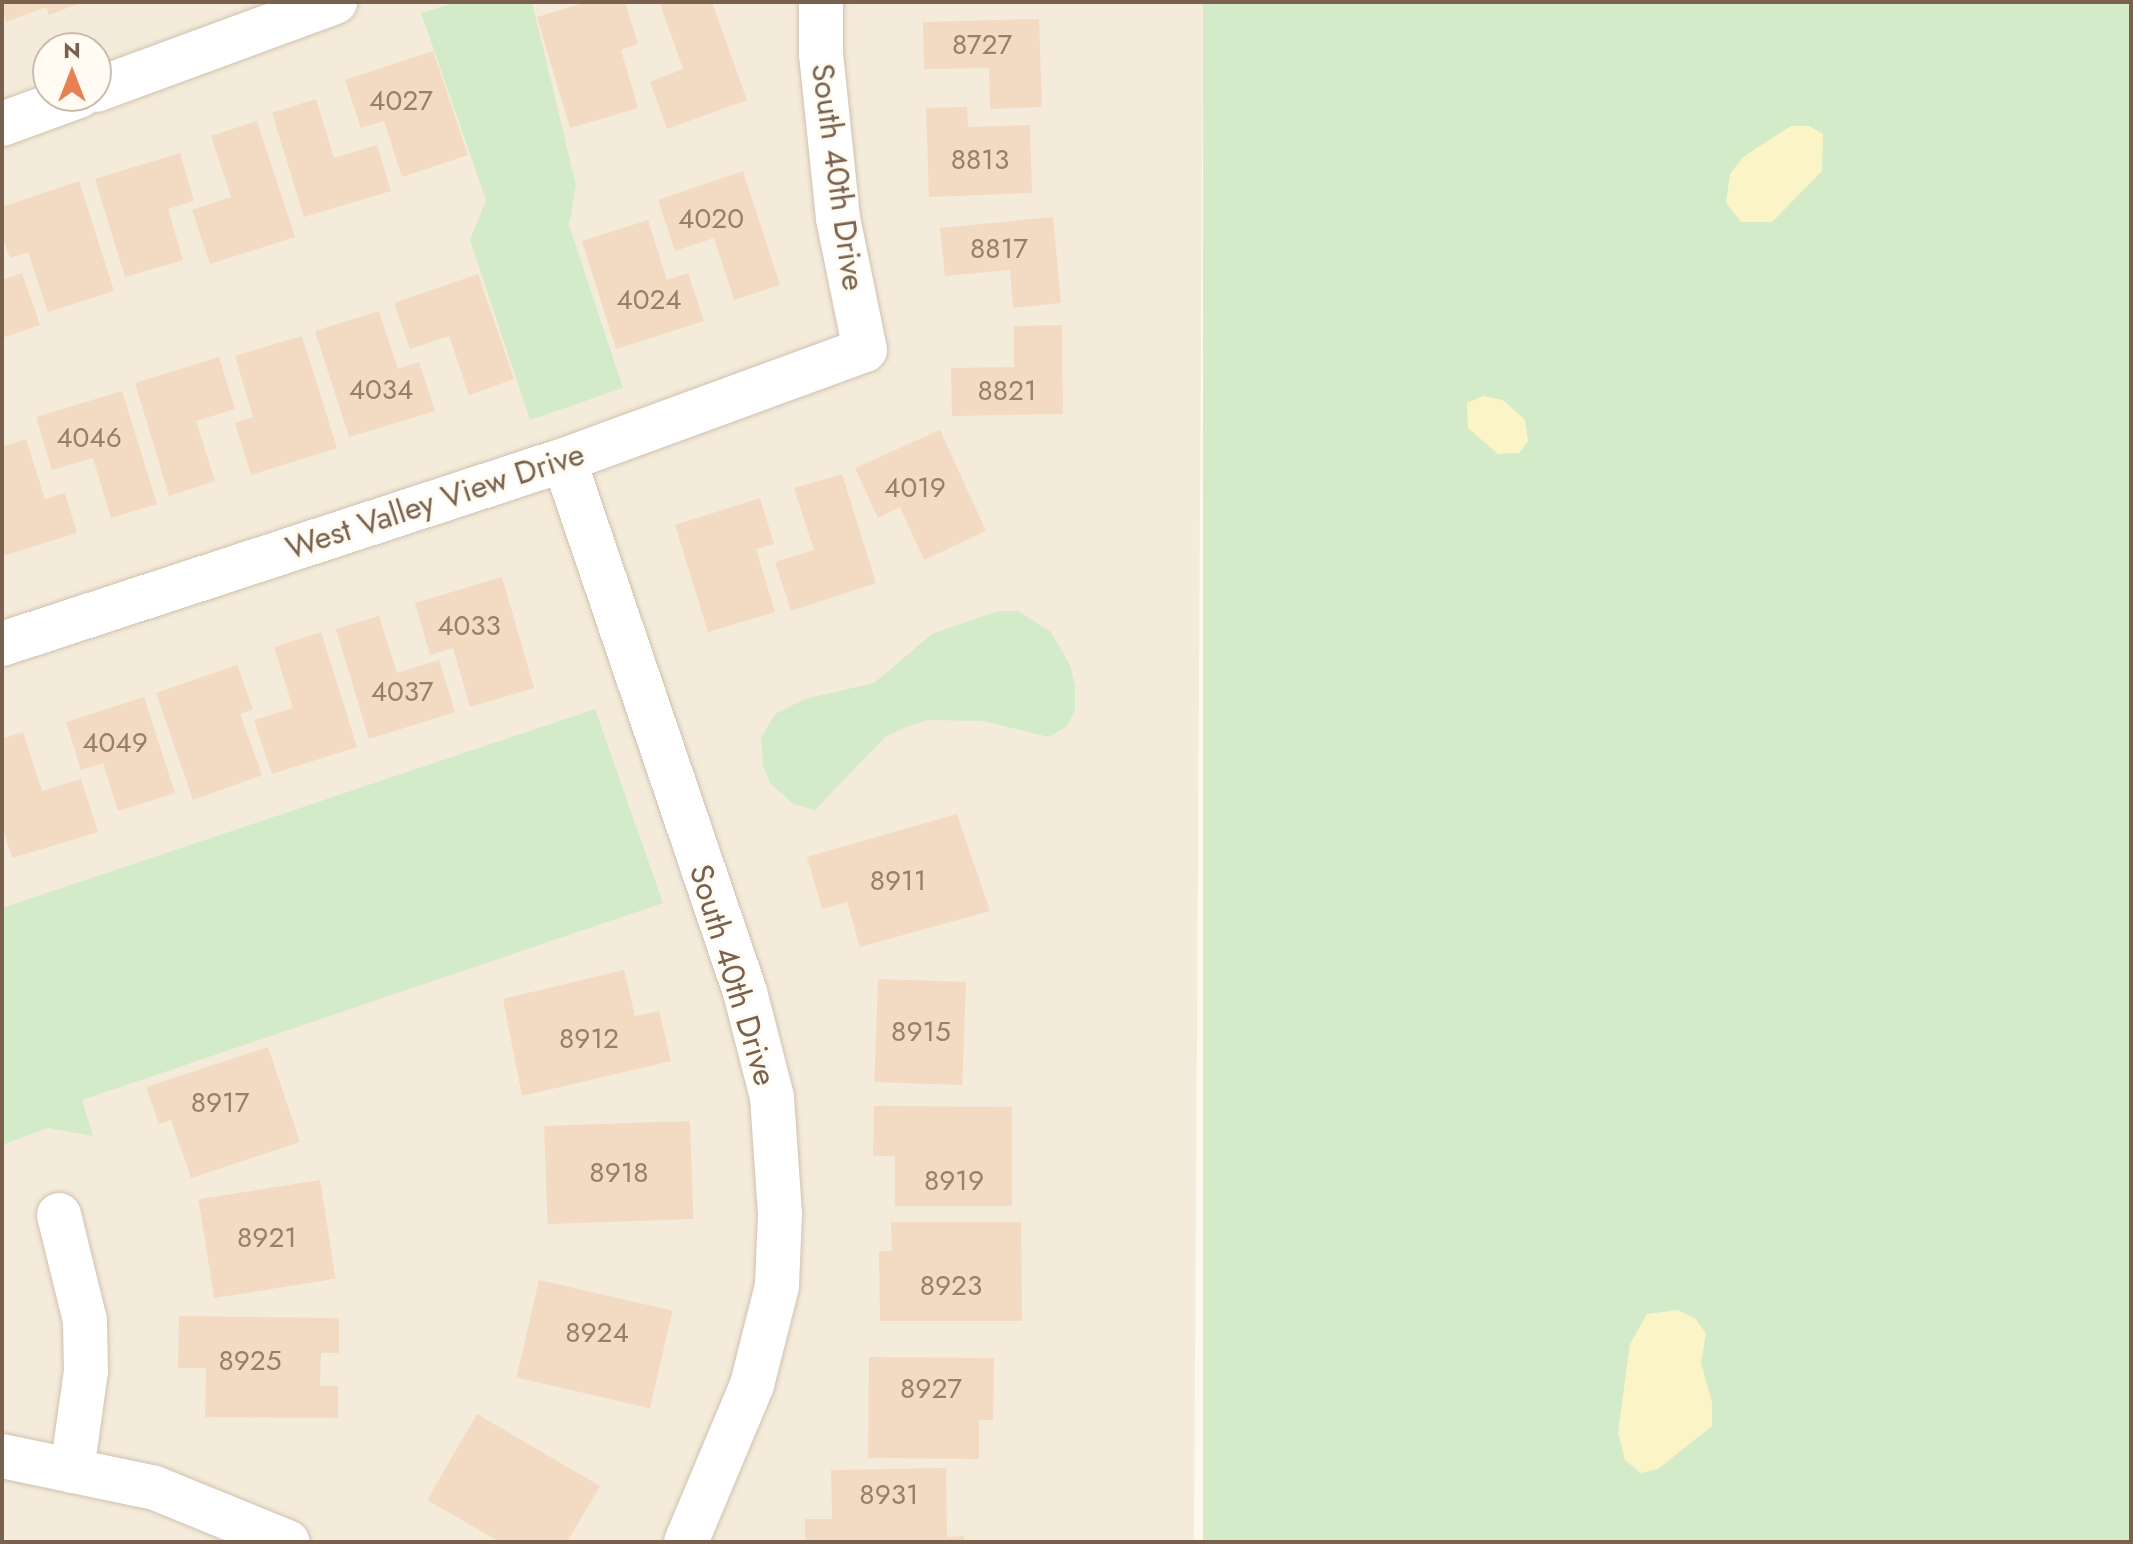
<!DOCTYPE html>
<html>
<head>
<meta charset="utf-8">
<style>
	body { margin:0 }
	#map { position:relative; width:2133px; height:1544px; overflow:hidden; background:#fdf8ec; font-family:Jost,sans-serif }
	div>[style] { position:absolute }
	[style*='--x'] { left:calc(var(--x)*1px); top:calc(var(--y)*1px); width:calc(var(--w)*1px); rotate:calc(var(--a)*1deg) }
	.residential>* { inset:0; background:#f5ebda }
	.green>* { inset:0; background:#d4ebc9; transform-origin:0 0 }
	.sand>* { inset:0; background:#fbf4c7 }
	.building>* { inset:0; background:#f2dac3; transform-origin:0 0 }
	.roads { filter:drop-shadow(0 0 2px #d0c1b0) drop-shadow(0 0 2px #d0c1b0) }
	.minor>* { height:44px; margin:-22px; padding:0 22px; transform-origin:22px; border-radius:22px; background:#fff }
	span { translate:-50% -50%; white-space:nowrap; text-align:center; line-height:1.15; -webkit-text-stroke:6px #fffbf3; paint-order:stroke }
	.number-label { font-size:28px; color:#977f6a }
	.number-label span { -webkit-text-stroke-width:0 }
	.street-label { font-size:32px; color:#79614d }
	.frame { position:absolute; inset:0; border:4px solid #79614d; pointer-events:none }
	.north { position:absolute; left:32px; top:32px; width:80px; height:80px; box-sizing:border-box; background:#fffbf3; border:2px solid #c9bdb1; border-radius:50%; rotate:0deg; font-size:22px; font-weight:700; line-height:32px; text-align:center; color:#79614d }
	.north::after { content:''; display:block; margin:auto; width:28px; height:36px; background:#e58153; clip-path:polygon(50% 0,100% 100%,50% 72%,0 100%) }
</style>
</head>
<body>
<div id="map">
	<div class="residential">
		<i style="clip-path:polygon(evenodd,2px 2px,1203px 2px,1194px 1542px,2px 1542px,2px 2px,48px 48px,96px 48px,96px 96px,48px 96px,48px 48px)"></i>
	</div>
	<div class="green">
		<i style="clip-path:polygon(457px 2px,532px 2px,576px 185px,569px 225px,623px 388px,530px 420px,470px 240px,486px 200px,421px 13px)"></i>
		<i style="left:1203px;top:2px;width:928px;height:1540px"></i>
		<i style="clip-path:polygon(998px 611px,1018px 611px,1051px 632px,1071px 667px,1075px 687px,1075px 711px,1067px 726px,1049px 737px,983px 721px,928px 720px,906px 727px,885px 737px,815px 810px,793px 804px,770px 783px,763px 765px,761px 738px,775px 714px,805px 699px,874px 683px,932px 634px)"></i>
		<i style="clip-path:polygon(595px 709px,663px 903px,82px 1100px,93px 1136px,48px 1128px,2px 1145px,2px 908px)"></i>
	</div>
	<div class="sand">
		<i style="clip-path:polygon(1791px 126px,1809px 126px,1823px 134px,1822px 171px,1772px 222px,1741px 222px,1726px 203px,1730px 174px,1743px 157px)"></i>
		<i style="clip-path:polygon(1483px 396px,1503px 400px,1525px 420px,1528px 441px,1519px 453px,1498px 454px,1468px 428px,1467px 403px)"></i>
		<i style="clip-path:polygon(1678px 1310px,1696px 1319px,1706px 1334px,1701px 1363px,1712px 1402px,1712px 1426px,1658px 1469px,1641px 1473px,1625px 1460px,1618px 1432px,1630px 1344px,1647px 1314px)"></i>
	</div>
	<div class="building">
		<i style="clip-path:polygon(2px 2px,83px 2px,49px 15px,46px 7px,6px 22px)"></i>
		<i style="clip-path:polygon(587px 2px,625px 2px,638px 44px,621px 50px,638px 108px,570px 128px,537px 17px)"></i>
		<i style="clip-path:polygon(712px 2px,747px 100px,667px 129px,650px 82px,683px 69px,660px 4px)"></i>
		<i style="clip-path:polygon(1039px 19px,1042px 107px,990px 109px,989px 68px,924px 69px,923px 22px)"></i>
		<i style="clip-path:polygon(433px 51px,468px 155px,402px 177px,384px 121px,361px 128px,345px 80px)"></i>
		<i style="clip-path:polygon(316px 99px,334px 158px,377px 145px,391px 191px,304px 217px,272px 113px)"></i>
		<i style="clip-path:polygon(967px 107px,968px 127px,1030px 125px,1032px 193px,929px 197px,926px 108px)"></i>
		<i style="clip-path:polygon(257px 121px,295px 237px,210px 264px,192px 210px,231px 197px,211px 136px)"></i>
		<i style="clip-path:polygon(180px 153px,194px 201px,168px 209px,183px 260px,125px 277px,95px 179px)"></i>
		<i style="clip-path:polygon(743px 171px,780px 285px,734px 300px,714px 238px,675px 251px,658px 200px)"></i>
		<i style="clip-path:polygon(79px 181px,114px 291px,48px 312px,28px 252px,10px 258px,2px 235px,2px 207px)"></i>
		<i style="clip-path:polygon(1053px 217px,1061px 303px,1013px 308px,1010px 270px,945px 276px,940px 228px)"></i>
		<i style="clip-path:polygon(648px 220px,667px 280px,688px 273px,704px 321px,616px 349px,582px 241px)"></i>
		<i style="clip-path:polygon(22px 273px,40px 325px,2px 338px,2px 280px)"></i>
		<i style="clip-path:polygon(478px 274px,514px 379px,469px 395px,449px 336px,410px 349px,394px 303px)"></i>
		<i style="clip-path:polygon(379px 311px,398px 369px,419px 362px,435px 411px,349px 437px,315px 331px)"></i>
		<i style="clip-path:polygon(1062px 325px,1063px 414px,952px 416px,951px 368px,1014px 367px,1014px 326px)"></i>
		<i style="clip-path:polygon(302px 336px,337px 448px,251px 475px,235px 423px,253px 417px,235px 356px)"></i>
		<i style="clip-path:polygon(219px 357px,235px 409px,196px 421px,215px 481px,169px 496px,135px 383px)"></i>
		<i style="clip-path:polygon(122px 391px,157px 504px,111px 518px,93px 458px,52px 470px,36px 417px)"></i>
		<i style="clip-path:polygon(940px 430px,986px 531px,924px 560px,900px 507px,878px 518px,855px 468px)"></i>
		<i style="clip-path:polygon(26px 439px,45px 499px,65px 493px,77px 533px,2px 556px,2px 447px)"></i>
		<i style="clip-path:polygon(842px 474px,876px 583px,791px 611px,775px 562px,814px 550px,794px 488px)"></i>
		<i style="clip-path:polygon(760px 498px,774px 544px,756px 549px,775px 612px,708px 632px,675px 525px)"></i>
		<i style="clip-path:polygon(502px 577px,534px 688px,470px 707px,453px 648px,430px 655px,415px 603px)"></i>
		<i style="clip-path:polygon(379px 616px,397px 673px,439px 660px,455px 712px,369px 739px,336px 629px)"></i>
		<i style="clip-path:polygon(321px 632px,357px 747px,272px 774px,254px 720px,293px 708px,274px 647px)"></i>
		<i style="clip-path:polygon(237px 665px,253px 709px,240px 714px,262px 775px,193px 800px,156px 693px)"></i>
		<i style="clip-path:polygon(144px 697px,175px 793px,118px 811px,103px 763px,81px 770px,66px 722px)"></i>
		<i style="clip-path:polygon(23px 732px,42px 791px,81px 779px,98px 832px,12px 858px,2px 825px,2px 739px)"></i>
		<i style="clip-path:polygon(957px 814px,990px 911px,860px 947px,847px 902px,822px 909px,807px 857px)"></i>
		<i style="clip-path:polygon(624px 970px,635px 1016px,659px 1011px,671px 1061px,522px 1096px,503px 999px)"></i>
		<i style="left:878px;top:979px;width:88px;height:103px;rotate:2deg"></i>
		<i style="clip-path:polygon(268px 1047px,300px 1142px,191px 1178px,171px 1120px,159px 1124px,146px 1087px)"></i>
		<i style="clip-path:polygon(874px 1106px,1012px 1107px,1012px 1206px,895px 1206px,895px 1156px,873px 1156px)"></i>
		<i style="left:690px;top:1121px;width:98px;height:146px;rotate:88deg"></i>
		<i style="left:320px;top:1180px;width:100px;height:123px;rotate:81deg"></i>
		<i style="clip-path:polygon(891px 1222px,1021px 1222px,1022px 1321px,880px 1321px,879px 1251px,892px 1251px)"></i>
		<i style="left:539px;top:1280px;width:137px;height:100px;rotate:13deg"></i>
		<i style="clip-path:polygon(179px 1316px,339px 1318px,339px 1353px,321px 1353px,320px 1386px,338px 1386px,338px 1418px,205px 1417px,206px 1368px,178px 1368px)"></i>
		<i style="clip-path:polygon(869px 1357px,994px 1358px,993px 1420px,979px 1420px,979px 1459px,868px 1458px)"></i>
		<i style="clip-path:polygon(477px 1414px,600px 1486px,567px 1542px,500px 1542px,427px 1500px)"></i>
		<i style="clip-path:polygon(946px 1468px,947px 1537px,964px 1536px,965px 1542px,805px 1542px,805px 1519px,832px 1519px,831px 1470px)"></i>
	</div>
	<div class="roads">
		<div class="minor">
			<i style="--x:96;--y:90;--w:255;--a:-20.2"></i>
			<i style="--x:2;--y:124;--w:82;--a:-20"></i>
			<i style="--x:564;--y:460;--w:562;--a:71.21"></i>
			<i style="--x:745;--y:992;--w:108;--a:75.6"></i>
			<i style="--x:772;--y:1097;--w:117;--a:86.1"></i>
			<i style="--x:780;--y:1214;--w:72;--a:92.4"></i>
			<i style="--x:777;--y:1286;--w:102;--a:104.2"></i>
			<i style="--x:752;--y:1385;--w:170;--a:112.8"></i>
			<i style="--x:2;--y:644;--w:591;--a:-18.13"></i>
			<i style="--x:564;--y:460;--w:320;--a:-20.1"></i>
			<i style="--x:865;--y:350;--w:135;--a:-101.6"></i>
			<i style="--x:838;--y:218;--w:165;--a:-95.9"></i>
			<i style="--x:821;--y:54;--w:52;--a:-90"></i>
			<i style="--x:59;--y:1215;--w:109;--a:76.2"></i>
			<i style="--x:85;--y:1321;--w:50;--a:88.9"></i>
			<i style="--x:86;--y:1371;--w:101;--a:98"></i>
			<i style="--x:2;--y:1456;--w:156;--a:11.8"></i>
			<i style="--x:155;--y:1488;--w:143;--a:22.2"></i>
		</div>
	</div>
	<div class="number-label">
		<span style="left:982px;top:45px">8727</span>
		<span style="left:401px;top:101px">4027</span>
		<span style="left:980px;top:160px">8813</span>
		<span style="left:711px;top:219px">4020</span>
		<span style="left:999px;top:249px">8817</span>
		<span style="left:649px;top:300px">4024</span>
		<span style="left:381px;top:390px">4034</span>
		<span style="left:1007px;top:391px">8821</span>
		<span style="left:89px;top:438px">4046</span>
		<span style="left:915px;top:488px">4019</span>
		<span style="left:469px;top:626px">4033</span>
		<span style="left:402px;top:692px">4037</span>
		<span style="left:115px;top:743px">4049</span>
		<span style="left:898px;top:881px">8911</span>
		<span style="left:921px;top:1032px">8915</span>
		<span style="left:589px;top:1039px">8912</span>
		<span style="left:220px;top:1103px">8917</span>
		<span style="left:619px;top:1173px">8918</span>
		<span style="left:954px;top:1181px">8919</span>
		<span style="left:267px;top:1238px">8921</span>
		<span style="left:951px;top:1286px">8923</span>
		<span style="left:597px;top:1333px">8924</span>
		<span style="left:250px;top:1361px">8925</span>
		<span style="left:931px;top:1389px">8927</span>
		<span style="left:889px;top:1495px">8931</span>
	</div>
	<div class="street-label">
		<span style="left:838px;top:177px;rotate:82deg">South 40th Drive</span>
		<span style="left:435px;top:501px;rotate:-18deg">West Valley View Drive</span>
		<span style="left:733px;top:975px;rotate:73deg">South 40th Drive</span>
	</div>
	<div class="frame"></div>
	<div class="north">N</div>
</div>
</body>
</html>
